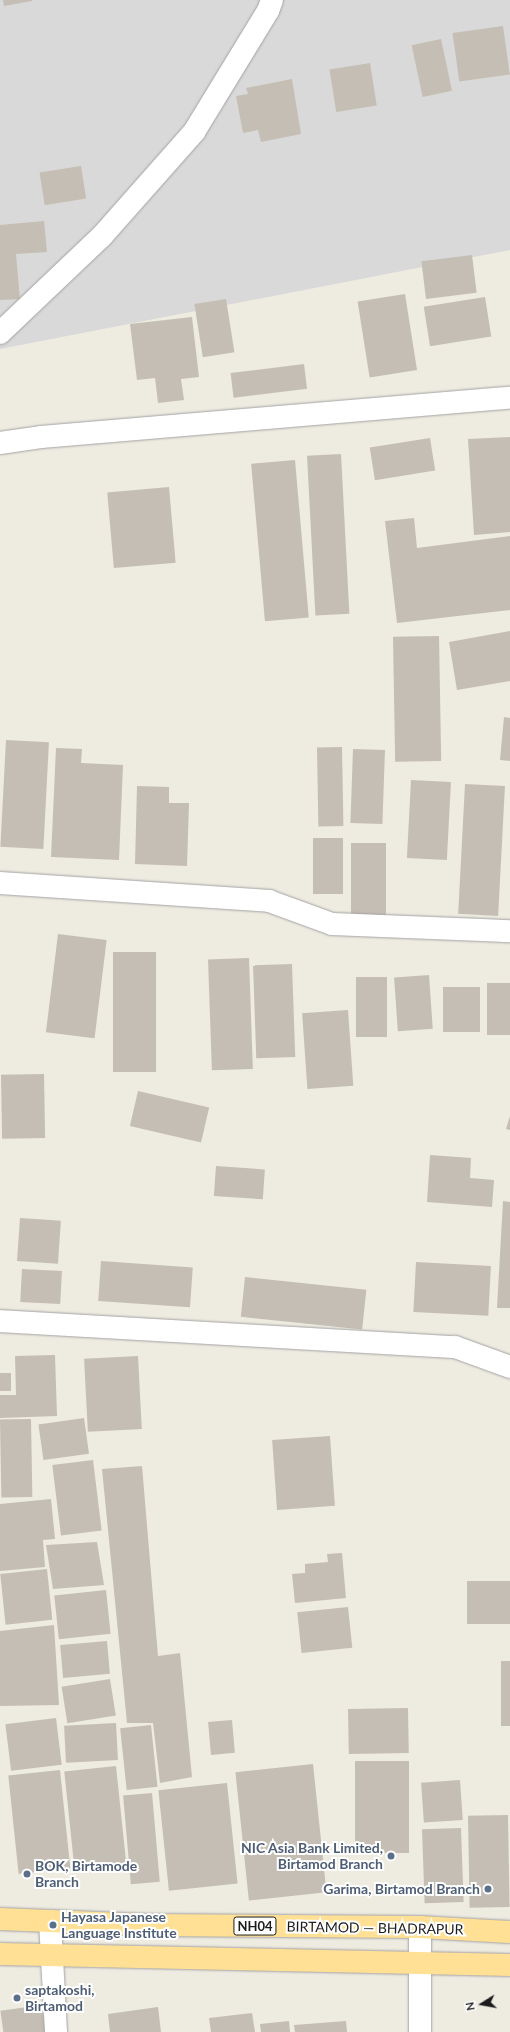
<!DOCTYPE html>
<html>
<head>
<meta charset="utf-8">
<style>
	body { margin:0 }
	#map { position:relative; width:510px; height:2032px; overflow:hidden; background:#eeebe1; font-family:Lato,sans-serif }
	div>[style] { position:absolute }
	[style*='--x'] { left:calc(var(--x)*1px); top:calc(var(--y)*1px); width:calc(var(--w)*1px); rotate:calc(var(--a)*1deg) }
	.residential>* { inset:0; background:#dad9d9 }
	.building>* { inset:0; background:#c5beb4; transform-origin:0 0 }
	.roads { filter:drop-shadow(0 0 1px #a3a3a3) drop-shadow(0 0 1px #a3a3a3) }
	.minor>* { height:22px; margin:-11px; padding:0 11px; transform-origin:11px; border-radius:11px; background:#fff }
	.major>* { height:22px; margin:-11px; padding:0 11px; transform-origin:11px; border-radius:11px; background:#ffe095 }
	.dots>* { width:11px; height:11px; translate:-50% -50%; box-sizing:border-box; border:2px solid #fff; border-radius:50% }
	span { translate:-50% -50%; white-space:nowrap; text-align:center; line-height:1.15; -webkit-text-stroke:4px #fff; paint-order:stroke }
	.shield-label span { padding:1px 3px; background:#fff; border:1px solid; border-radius:3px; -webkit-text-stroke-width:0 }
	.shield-label { font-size:13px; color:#1c1c1c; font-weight:700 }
	.service-label { font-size:14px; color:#4e5e75; font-weight:700 }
	.right { translate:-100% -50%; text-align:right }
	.left { translate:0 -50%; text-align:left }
	.street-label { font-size:14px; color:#1c1c1c }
	.north { position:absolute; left:462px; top:1984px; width:40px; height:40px; -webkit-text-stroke:3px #fff; paint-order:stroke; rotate:259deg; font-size:11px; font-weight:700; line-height:16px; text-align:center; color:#1c1c1c }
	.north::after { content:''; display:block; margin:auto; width:14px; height:18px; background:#1c1c1c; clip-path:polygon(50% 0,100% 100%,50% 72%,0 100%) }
</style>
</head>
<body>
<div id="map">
	<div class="residential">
		<i style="clip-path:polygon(0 0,510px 0,510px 250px,0 349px)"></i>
	</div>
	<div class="building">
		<i style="clip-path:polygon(3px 0,32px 0,32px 1px,4px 6px)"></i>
		<i style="left:503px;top:26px;width:49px;height:51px;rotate:82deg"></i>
		<i style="left:441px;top:39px;width:53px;height:30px;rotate:78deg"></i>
		<i style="left:370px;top:63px;width:43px;height:41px;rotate:81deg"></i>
		<i style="clip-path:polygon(292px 79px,301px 134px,261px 142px,258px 130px,243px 133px,236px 96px,248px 94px,246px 88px)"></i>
		<i style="left:81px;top:166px;width:33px;height:42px;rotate:81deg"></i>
		<i style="clip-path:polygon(44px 221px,47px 252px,16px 254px,20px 299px,0 300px,0 225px)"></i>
		<i style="left:472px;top:255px;width:38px;height:51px;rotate:83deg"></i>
		<i style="left:405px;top:294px;width:77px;height:48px;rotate:81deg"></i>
		<i style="left:485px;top:297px;width:40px;height:62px;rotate:81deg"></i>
		<i style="left:226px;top:299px;width:54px;height:32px;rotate:81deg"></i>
		<i style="clip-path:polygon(192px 317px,199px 377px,181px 379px,184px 400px,158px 403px,155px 378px,137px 380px,130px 324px)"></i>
		<i style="left:304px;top:364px;width:25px;height:74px;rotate:83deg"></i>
		<i style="clip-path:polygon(510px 437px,510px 532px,474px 535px,468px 439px)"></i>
		<i style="left:430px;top:438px;width:33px;height:61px;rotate:81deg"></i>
		<i style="left:341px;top:454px;width:160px;height:34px;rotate:87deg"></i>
		<i style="left:295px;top:460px;width:158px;height:44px;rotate:85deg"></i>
		<i style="left:169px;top:487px;width:76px;height:62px;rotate:85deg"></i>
		<i style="clip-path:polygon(414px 518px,417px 548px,510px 536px,510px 610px,397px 623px,385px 521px)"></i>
		<i style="clip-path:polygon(510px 631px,510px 681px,457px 690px,449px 642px)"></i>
		<i style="left:439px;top:636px;width:125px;height:46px;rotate:89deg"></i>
		<i style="clip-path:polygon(504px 717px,510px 718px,510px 761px,500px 760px)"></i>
		<i style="left:6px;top:740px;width:43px;height:107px;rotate:3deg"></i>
		<i style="left:342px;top:747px;width:79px;height:25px;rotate:89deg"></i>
		<i style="clip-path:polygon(56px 748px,82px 749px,81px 763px,123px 765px,119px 860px,51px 857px)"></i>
		<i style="left:353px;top:749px;width:32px;height:74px;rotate:2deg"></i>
		<i style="left:411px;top:780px;width:40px;height:78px;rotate:3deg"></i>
		<i style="left:465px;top:784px;width:40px;height:130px;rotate:3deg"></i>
		<i style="clip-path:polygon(137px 786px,169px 787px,169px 803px,189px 803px,187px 866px,135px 864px)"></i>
		<i style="left:313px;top:838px;width:30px;height:56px"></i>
		<i style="left:351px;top:843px;width:35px;height:72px"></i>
		<i style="left:58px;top:934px;width:49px;height:99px;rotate:7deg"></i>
		<i style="left:113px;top:952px;width:43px;height:120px"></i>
		<i style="left:249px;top:958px;width:111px;height:41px;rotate:88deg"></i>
		<i style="left:292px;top:964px;width:93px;height:39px;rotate:88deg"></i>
		<i style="left:429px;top:975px;width:54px;height:35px;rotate:86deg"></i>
		<i style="left:356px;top:977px;width:31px;height:60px"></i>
		<i style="left:510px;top:983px;width:52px;height:23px;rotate:90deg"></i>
		<i style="left:443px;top:987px;width:37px;height:45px"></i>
		<i style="left:348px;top:1010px;width:76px;height:46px;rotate:86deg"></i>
		<i style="left:44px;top:1074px;width:64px;height:43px;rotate:89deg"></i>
		<i style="left:138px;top:1091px;width:73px;height:36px;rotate:13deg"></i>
		<i style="clip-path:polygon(510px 1116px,510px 1130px,506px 1129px)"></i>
		<i style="clip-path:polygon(430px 1155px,471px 1158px,470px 1178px,494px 1180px,492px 1207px,427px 1202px)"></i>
		<i style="left:216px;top:1166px;width:49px;height:30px;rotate:4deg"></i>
		<i style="clip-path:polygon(503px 1201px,510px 1202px,510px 1308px,497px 1308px)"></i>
		<i style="left:20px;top:1218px;width:41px;height:43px;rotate:4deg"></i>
		<i style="left:101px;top:1261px;width:92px;height:40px;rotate:4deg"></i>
		<i style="left:416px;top:1262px;width:75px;height:50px;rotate:3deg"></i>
		<i style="left:22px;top:1269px;width:40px;height:33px;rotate:3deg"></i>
		<i style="left:245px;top:1277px;width:122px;height:40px;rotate:6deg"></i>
		<i style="clip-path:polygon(55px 1355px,57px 1416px,0 1418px,0 1395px,16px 1395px,15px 1356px)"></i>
		<i style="left:138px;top:1356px;width:73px;height:54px;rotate:87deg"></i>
		<i style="left:0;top:1373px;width:11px;height:18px"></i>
		<i style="left:84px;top:1418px;width:36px;height:46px;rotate:82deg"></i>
		<i style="left:31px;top:1419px;width:78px;height:31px;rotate:89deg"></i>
		<i style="left:330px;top:1436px;width:70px;height:58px;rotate:86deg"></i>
		<i style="left:93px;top:1460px;width:71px;height:41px;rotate:83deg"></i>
		<i style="clip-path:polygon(142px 1466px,158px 1656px,180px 1653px,192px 1777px,160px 1783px,153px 1723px,127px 1723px,102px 1469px)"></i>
		<i style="clip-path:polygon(51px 1499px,55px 1539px,43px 1540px,45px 1567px,0 1571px,0 1504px)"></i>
		<i style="clip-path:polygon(97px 1542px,104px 1585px,53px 1589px,46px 1545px)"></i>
		<i style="clip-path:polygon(342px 1553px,346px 1598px,295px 1603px,292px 1574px,305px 1573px,305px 1564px,328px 1562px,327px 1554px)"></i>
		<i style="left:47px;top:1569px;width:51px;height:47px;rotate:84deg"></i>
		<i style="left:467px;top:1581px;width:43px;height:43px"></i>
		<i style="left:106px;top:1590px;width:44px;height:52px;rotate:84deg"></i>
		<i style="left:348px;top:1607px;width:41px;height:51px;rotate:84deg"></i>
		<i style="clip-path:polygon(54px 1625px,59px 1705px,0 1706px,0 1631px)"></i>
		<i style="left:107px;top:1641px;width:33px;height:47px;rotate:85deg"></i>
		<i style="left:501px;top:1661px;width:9px;height:65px"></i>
		<i style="left:110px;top:1679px;width:37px;height:49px;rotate:81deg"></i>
		<i style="left:408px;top:1708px;width:45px;height:60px;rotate:89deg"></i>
		<i style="left:56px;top:1718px;width:47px;height:51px;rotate:83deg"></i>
		<i style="left:232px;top:1720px;width:33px;height:24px;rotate:85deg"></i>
		<i style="left:116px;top:1723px;width:37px;height:52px;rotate:87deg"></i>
		<i style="left:151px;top:1725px;width:62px;height:31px;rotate:84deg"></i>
		<i style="left:355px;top:1761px;width:54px;height:92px"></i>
		<i style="left:313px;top:1764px;width:129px;height:78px;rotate:84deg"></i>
		<i style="left:116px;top:1766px;width:98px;height:52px;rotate:84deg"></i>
		<i style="left:60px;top:1770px;width:99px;height:52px;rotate:84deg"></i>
		<i style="left:460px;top:1780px;width:40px;height:39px;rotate:86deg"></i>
		<i style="left:227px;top:1783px;width:101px;height:69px;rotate:84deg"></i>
		<i style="left:152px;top:1793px;width:89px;height:29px;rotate:85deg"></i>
		<i style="left:508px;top:1815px;width:92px;height:40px;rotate:89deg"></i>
		<i style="left:461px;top:1828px;width:74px;height:39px;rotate:88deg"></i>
		<i style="left:42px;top:2005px;width:27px;height:42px;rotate:82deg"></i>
		<i style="clip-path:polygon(158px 2007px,161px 2032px,110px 2032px,108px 2014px)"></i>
		<i style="clip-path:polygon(252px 2013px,255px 2032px,211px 2032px,209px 2018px)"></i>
		<i style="clip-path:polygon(289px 2021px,290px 2032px,261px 2032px,260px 2024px)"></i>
		<i style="clip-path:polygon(346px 2021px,347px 2032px,295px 2032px,294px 2025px)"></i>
	</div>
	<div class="roads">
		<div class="minor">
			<i style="--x:0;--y:333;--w:141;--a:-43.6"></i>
			<i style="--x:102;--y:236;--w:139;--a:-48.5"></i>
			<i style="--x:194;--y:132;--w:142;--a:-58.6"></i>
			<i style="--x:268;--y:11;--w:12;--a:-70"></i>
			<i style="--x:0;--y:443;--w:41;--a:-8.3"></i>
			<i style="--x:41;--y:437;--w:471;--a:-4.8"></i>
			<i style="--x:0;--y:883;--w:270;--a:3.8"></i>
			<i style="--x:269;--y:901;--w:67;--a:20.1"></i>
			<i style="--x:332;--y:924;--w:178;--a:2.3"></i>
			<i style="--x:0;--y:1321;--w:456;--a:3.3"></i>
			<i style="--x:455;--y:1347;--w:59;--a:20"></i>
			<i style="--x:50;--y:1921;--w:111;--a:86.9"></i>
			<i style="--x:420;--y:1927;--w:105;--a:90"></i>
		</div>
		<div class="major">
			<i style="--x:0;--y:1919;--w:148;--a:2.3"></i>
			<i style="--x:148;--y:1925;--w:272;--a:0.4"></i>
			<i style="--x:420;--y:1927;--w:90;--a:3.2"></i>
			<i style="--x:0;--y:1954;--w:510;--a:1.24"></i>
		</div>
	</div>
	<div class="dots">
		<i style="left:391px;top:1856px;background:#5c6f8a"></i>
		<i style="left:27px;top:1874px;background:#5c6f8a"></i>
		<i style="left:488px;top:1889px;background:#5c6f8a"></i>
		<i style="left:53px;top:1925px;background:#5c6f8a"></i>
		<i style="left:17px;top:1998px;background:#5c6f8a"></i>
	</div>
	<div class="shield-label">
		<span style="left:255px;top:1926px">NH04</span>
	</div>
	<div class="service-label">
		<span class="right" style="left:383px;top:1856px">NIC Asia Bank Limited,<br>Birtamod Branch</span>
		<span class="left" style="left:35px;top:1874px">BOK, Birtamode<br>Branch</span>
		<span class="right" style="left:480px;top:1889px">Garima, Birtamod Branch</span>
		<span class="left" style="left:61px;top:1925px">Hayasa Japanese<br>Language Institute</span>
		<span class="left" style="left:25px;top:1998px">saptakoshi,<br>Birtamod</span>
	</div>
	<div class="street-label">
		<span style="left:375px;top:1928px;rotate:1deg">BIRTAMOD — BHADRAPUR</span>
	</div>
	<div class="north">N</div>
</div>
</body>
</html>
